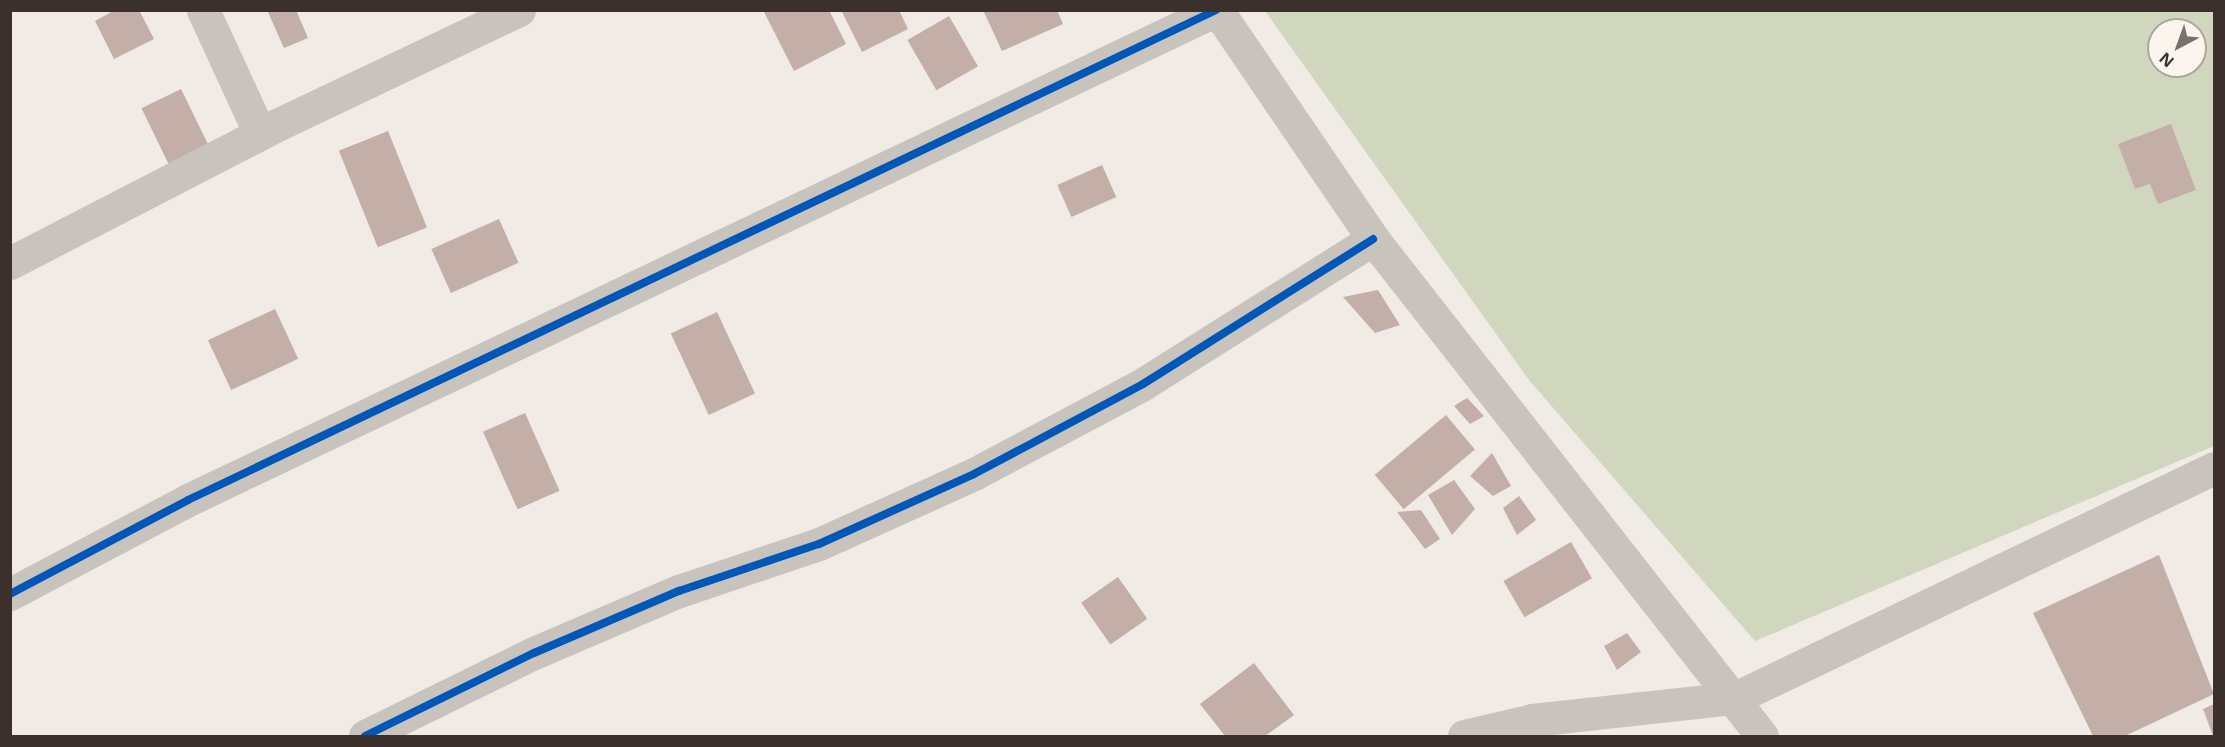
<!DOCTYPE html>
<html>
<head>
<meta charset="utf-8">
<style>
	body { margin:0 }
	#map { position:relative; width:2225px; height:747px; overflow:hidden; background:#f0ebe5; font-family:"Noto Sans",sans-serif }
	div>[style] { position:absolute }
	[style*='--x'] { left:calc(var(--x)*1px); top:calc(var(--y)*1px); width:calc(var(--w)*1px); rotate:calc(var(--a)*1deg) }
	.green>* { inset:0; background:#d1d6bf }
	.building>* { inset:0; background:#c3afa7; transform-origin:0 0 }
	.minor>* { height:33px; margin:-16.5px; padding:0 16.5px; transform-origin:16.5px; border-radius:16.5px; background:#c9c3be }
	.cycleway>* { height:8px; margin:-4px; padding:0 4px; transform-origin:4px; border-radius:4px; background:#0057b8 }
	span { translate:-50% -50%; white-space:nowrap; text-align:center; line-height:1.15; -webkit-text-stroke:4.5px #fbf5ee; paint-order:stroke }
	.frame { position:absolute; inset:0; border:12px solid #3b302b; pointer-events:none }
	.north { position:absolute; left:2147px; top:18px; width:60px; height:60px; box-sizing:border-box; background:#fbf5ee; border:2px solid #aea6a0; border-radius:50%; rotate:221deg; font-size:16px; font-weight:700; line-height:24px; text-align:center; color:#3b302b }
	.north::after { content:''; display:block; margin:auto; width:21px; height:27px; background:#7a716c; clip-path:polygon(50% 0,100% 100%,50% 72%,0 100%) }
</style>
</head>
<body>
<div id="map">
	<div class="green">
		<i style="clip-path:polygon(evenodd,1265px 11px,2214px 11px,2214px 446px,1755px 641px,1529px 380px,1265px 11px,2159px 30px,2195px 30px,2195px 66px,2159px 66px,2159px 30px)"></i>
	</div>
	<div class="building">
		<i style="clip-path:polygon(115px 10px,139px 10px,154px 39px,114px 59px,95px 21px)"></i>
		<i style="clip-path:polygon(267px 10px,296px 10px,308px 38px,284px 48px)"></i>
		<i style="clip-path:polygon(763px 10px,829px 10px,846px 44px,794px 71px)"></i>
		<i style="clip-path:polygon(841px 10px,899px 10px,908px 29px,862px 52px)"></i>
		<i style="clip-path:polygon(983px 10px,1057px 10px,1063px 24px,1002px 51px)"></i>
		<i style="left:949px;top:16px;width:58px;height:48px;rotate:60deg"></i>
		<i style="left:181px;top:89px;width:68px;height:44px;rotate:64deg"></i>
		<i style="clip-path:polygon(2171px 124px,2196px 190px,2158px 204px,2150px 184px,2135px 189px,2118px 144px)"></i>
		<i style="left:388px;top:131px;width:104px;height:53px;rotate:68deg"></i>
		<i style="left:1102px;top:165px;width:35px;height:49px;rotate:66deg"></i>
		<i style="left:499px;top:219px;width:48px;height:74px;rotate:66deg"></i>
		<i style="clip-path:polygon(1378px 290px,1400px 325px,1375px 333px,1343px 297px)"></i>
		<i style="left:275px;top:309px;width:55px;height:74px;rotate:65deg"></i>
		<i style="left:717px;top:312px;width:90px;height:51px;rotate:65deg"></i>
		<i style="clip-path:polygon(1467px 398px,1484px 416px,1470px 424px,1454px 406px)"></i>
		<i style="left:525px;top:413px;width:85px;height:46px;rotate:66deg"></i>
		<i style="left:1446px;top:415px;width:45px;height:93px;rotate:50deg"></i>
		<i style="clip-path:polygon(1492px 453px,1511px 486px,1493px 496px,1470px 476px)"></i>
		<i style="clip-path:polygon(1454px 480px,1475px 509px,1452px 535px,1428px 495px)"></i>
		<i style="clip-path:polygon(1519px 496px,1536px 520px,1517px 535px,1503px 508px)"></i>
		<i style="clip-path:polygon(1421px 510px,1440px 539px,1425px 549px,1397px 512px)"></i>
		<i style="left:1571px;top:542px;width:42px;height:78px;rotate:60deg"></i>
		<i style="clip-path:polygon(2159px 555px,2214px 694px,2125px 736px,2093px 736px,2033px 613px)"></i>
		<i style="left:1118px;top:577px;width:51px;height:45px;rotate:55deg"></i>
		<i style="clip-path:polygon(1627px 633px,1641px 652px,1617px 670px,1604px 646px)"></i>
		<i style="clip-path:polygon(1254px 663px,1294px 715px,1265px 736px,1225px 736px,1200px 704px)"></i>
		<i style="clip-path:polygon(2214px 704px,2214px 736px,2213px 736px,2203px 709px)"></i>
	</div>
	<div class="minor">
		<i style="--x:203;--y:10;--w:136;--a:65.3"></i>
		<i style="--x:1217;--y:10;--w:277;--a:55.7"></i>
		<i style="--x:1373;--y:239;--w:631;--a:51.95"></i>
		<i style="--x:10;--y:263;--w:301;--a:-27.3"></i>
		<i style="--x:277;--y:125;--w:268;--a:-25.4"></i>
		<i style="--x:10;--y:594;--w:201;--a:-27.8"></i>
		<i style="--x:188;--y:500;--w:1139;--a:-25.48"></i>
		<i style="--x:365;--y:736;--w:188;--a:-26.2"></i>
		<i style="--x:534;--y:653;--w:158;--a:-23.2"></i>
		<i style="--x:679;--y:591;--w:148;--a:-18.6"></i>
		<i style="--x:819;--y:544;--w:170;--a:-24.3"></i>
		<i style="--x:974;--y:474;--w:191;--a:-28"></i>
		<i style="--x:1143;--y:384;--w:272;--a:-32.2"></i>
		<i style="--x:1464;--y:736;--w:70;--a:-13.2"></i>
		<i style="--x:1532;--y:720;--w:204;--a:-6.2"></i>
		<i style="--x:1735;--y:698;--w:531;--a:-25.65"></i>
	</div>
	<div class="cycleway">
		<i style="--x:10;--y:594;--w:201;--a:-27.8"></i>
		<i style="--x:188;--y:500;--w:1139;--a:-25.48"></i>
		<i style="--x:365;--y:736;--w:188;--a:-26.2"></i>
		<i style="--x:534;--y:653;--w:158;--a:-23.2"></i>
		<i style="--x:679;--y:591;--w:148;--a:-18.6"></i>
		<i style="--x:819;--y:544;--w:170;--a:-24.3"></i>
		<i style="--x:974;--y:474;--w:191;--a:-28"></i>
		<i style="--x:1143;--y:384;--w:272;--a:-32.2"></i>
	</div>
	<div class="frame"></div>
	<div class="north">N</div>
</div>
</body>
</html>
